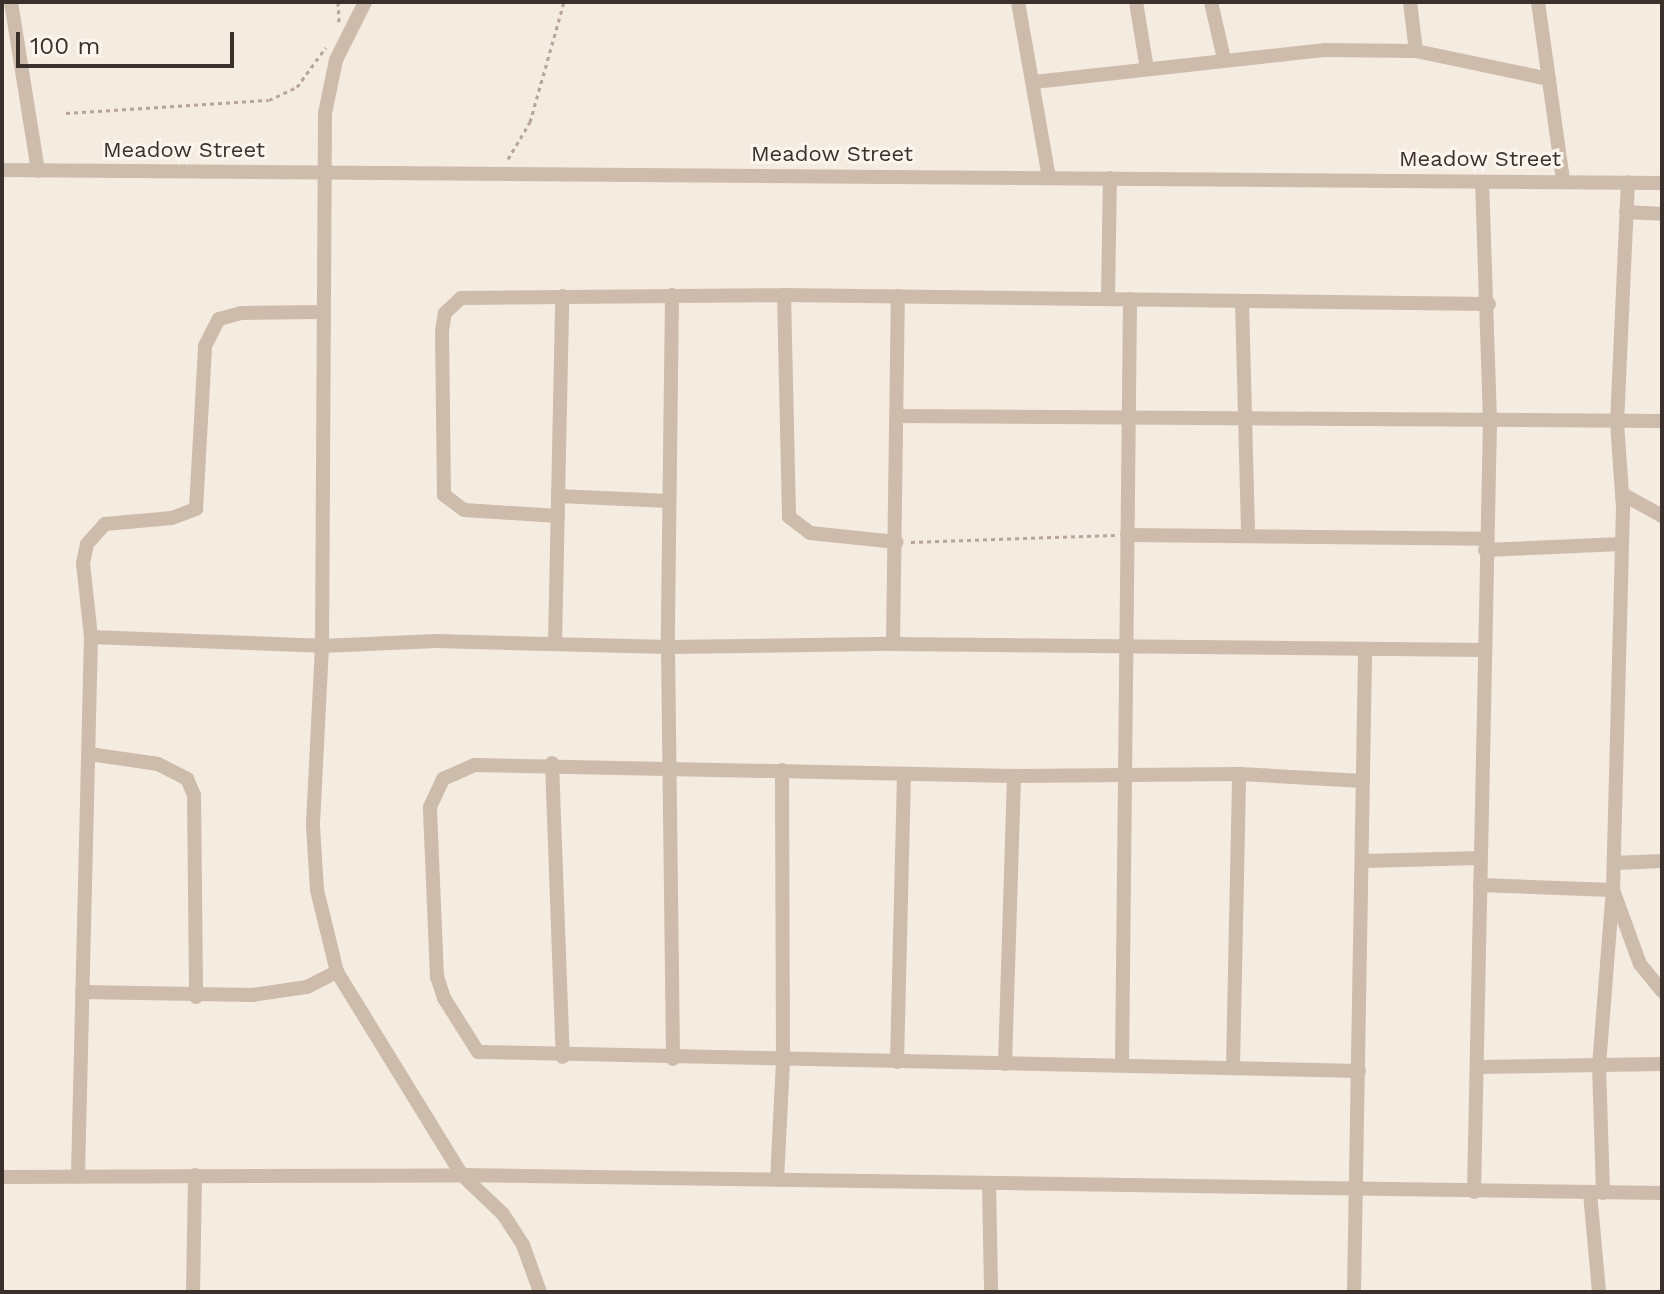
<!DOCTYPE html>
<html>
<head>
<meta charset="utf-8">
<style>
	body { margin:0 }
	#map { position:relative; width:1664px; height:1294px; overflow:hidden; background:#f4ebe1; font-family:"Work Sans",sans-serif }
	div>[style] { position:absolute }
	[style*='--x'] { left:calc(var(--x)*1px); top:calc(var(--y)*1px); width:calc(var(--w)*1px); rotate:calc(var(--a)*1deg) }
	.path>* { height:3px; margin-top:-1.5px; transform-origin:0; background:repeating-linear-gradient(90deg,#b9a596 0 4px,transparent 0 8px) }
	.minor>* { height:14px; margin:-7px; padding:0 7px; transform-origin:7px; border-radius:7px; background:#cdbbac }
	span { translate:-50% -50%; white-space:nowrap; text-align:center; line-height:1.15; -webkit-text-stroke:6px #fbf5ee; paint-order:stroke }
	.street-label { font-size:22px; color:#3b302b }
	.frame { position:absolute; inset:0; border:4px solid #3b302b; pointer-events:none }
	.scale { position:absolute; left:16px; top:32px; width:218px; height:36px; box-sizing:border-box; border:4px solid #3b302b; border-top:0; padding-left:10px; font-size:24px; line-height:28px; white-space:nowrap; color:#3b302b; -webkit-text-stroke:6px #fbf5ee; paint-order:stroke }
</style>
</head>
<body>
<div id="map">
	<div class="path">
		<i style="--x:338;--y:2;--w:20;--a:87"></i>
		<i style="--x:66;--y:113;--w:203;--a:-3.7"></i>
		<i style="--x:269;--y:100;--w:31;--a:-25"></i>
		<i style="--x:297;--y:87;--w:49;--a:-54.1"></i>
		<i style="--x:508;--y:159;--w:43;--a:-59.3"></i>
		<i style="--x:530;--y:122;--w:125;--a:-74.2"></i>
		<i style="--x:911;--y:542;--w:204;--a:-2"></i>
	</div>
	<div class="minor">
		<i style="--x:11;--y:2;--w:171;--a:80.9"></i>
		<i style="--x:365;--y:2;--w:65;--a:116.6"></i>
		<i style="--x:336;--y:60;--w:54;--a:101.7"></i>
		<i style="--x:325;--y:113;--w:533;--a:90.32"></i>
		<i style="--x:322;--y:646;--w:180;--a:92.9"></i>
		<i style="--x:313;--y:826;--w:64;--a:86.4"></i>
		<i style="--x:317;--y:890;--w:84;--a:76.3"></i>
		<i style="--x:337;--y:972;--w:238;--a:58.4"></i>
		<i style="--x:462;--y:1175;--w:57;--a:43.6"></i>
		<i style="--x:503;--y:1214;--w:37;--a:57"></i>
		<i style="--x:523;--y:1245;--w:50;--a:70.1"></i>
		<i style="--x:1018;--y:2;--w:178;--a:80"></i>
		<i style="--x:1136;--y:2;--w:68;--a:80.7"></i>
		<i style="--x:1211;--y:2;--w:58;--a:77.2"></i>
		<i style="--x:1410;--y:2;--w:49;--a:83"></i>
		<i style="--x:1538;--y:2;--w:181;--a:82"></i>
		<i style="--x:1034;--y:82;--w:293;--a:-6.3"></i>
		<i style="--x:1325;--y:50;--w:91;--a:0.6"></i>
		<i style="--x:1416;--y:51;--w:136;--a:11.9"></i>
		<i style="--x:2;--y:170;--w:1660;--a:0.45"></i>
		<i style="--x:1626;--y:212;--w:36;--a:3"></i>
		<i style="--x:672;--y:295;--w:352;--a:90.7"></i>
		<i style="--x:668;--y:647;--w:412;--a:89.3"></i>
		<i style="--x:784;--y:295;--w:222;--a:88.7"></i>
		<i style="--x:789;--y:517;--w:26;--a:37"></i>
		<i style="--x:810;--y:533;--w:87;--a:5.9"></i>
		<i style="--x:1108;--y:299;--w:121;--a:-89.1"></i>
		<i style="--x:1242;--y:301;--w:235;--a:88.5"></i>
		<i style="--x:898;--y:416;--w:764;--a:0.37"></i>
		<i style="--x:1622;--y:494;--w:46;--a:28.8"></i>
		<i style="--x:558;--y:496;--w:111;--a:2.6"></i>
		<i style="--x:558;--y:516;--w:94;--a:-176.3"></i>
		<i style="--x:464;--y:510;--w:25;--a:-143"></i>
		<i style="--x:444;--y:495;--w:164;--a:-90.7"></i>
		<i style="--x:442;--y:331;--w:18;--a:-81"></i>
		<i style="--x:445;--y:313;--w:22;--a:-43"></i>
		<i style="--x:461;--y:298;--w:323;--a:-0.5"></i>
		<i style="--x:784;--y:295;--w:705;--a:0.73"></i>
		<i style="--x:1127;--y:535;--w:359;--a:0.6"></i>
		<i style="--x:1485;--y:550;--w:137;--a:-2.5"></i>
		<i style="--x:91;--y:637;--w:231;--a:2.2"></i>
		<i style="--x:322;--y:646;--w:114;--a:-2.5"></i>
		<i style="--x:436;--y:641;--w:232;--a:1.5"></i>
		<i style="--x:668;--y:647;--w:225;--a:-0.8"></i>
		<i style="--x:893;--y:644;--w:591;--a:0.58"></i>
		<i style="--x:555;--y:644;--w:348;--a:-88.8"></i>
		<i style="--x:893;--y:644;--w:348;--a:-89.2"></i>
		<i style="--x:89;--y:754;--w:70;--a:8.2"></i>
		<i style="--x:158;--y:764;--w:33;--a:27"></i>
		<i style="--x:187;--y:779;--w:17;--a:66"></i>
		<i style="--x:194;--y:795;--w:202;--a:89.4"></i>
		<i style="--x:552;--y:763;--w:294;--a:87.9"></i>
		<i style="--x:1364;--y:861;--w:116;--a:-1.5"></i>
		<i style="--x:1614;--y:863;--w:48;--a:-2.4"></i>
		<i style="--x:1480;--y:885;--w:133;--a:2.2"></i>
		<i style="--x:1613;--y:890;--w:79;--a:70"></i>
		<i style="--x:1640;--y:964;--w:35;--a:51"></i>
		<i style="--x:82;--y:992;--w:170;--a:1"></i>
		<i style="--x:252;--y:995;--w:56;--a:-8.3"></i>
		<i style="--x:307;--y:987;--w:34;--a:-27"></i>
		<i style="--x:897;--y:1062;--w:288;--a:-88.6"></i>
		<i style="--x:1005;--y:1064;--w:288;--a:-88.2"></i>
		<i style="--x:1122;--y:1065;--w:766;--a:-89.4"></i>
		<i style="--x:1233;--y:1067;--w:293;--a:-88.8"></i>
		<i style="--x:1477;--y:1067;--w:185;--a:-0.9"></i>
		<i style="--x:1359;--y:1071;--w:881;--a:-178.76"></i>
		<i style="--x:478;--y:1052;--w:64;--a:-122.2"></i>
		<i style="--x:444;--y:998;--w:22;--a:-108"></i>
		<i style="--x:437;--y:977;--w:170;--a:-92.4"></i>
		<i style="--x:430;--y:807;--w:31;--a:-65"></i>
		<i style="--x:443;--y:779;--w:35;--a:-24"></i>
		<i style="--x:475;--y:765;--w:539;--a:1.17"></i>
		<i style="--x:1014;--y:776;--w:225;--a:-0.5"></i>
		<i style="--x:1239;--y:774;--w:124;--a:3.2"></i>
		<i style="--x:78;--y:1175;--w:538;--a:-88.62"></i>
		<i style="--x:91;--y:637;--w:74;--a:-96.2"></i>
		<i style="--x:83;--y:563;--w:19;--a:-78"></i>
		<i style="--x:87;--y:544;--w:27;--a:-48"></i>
		<i style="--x:105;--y:524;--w:67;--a:-5.1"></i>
		<i style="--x:172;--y:518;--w:26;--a:-21"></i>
		<i style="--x:196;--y:509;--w:163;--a:-86.8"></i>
		<i style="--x:205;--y:346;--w:30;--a:-63"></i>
		<i style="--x:219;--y:319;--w:23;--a:-15"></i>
		<i style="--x:241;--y:313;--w:79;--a:-0.7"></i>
		<i style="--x:2;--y:1177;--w:460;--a:-0.2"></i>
		<i style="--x:462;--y:1175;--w:1200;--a:0.86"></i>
		<i style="--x:777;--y:1180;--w:120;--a:-87.1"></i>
		<i style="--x:783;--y:1060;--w:290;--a:-90.2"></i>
		<i style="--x:989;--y:1183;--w:109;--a:88.9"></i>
		<i style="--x:1474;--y:1192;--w:771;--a:-88.81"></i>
		<i style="--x:1490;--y:421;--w:239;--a:-91.9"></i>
		<i style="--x:1590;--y:1193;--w:99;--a:84.8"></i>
		<i style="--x:1603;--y:1193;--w:127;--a:-91.8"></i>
		<i style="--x:1599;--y:1066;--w:177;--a:-85.5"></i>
		<i style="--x:1613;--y:890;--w:382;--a:-88.5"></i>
		<i style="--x:1623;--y:508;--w:85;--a:-94"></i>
		<i style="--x:1617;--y:423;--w:241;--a:-87.4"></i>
		<i style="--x:193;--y:1292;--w:117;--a:-89"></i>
		<i style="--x:1354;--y:1292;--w:639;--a:-89.01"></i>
	</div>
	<div class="street-label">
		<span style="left:184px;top:150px">Meadow Street</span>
		<span style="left:832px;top:154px">Meadow Street</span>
		<span style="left:1480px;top:159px">Meadow Street</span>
	</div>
	<div class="frame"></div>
	<div class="scale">100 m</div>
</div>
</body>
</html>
